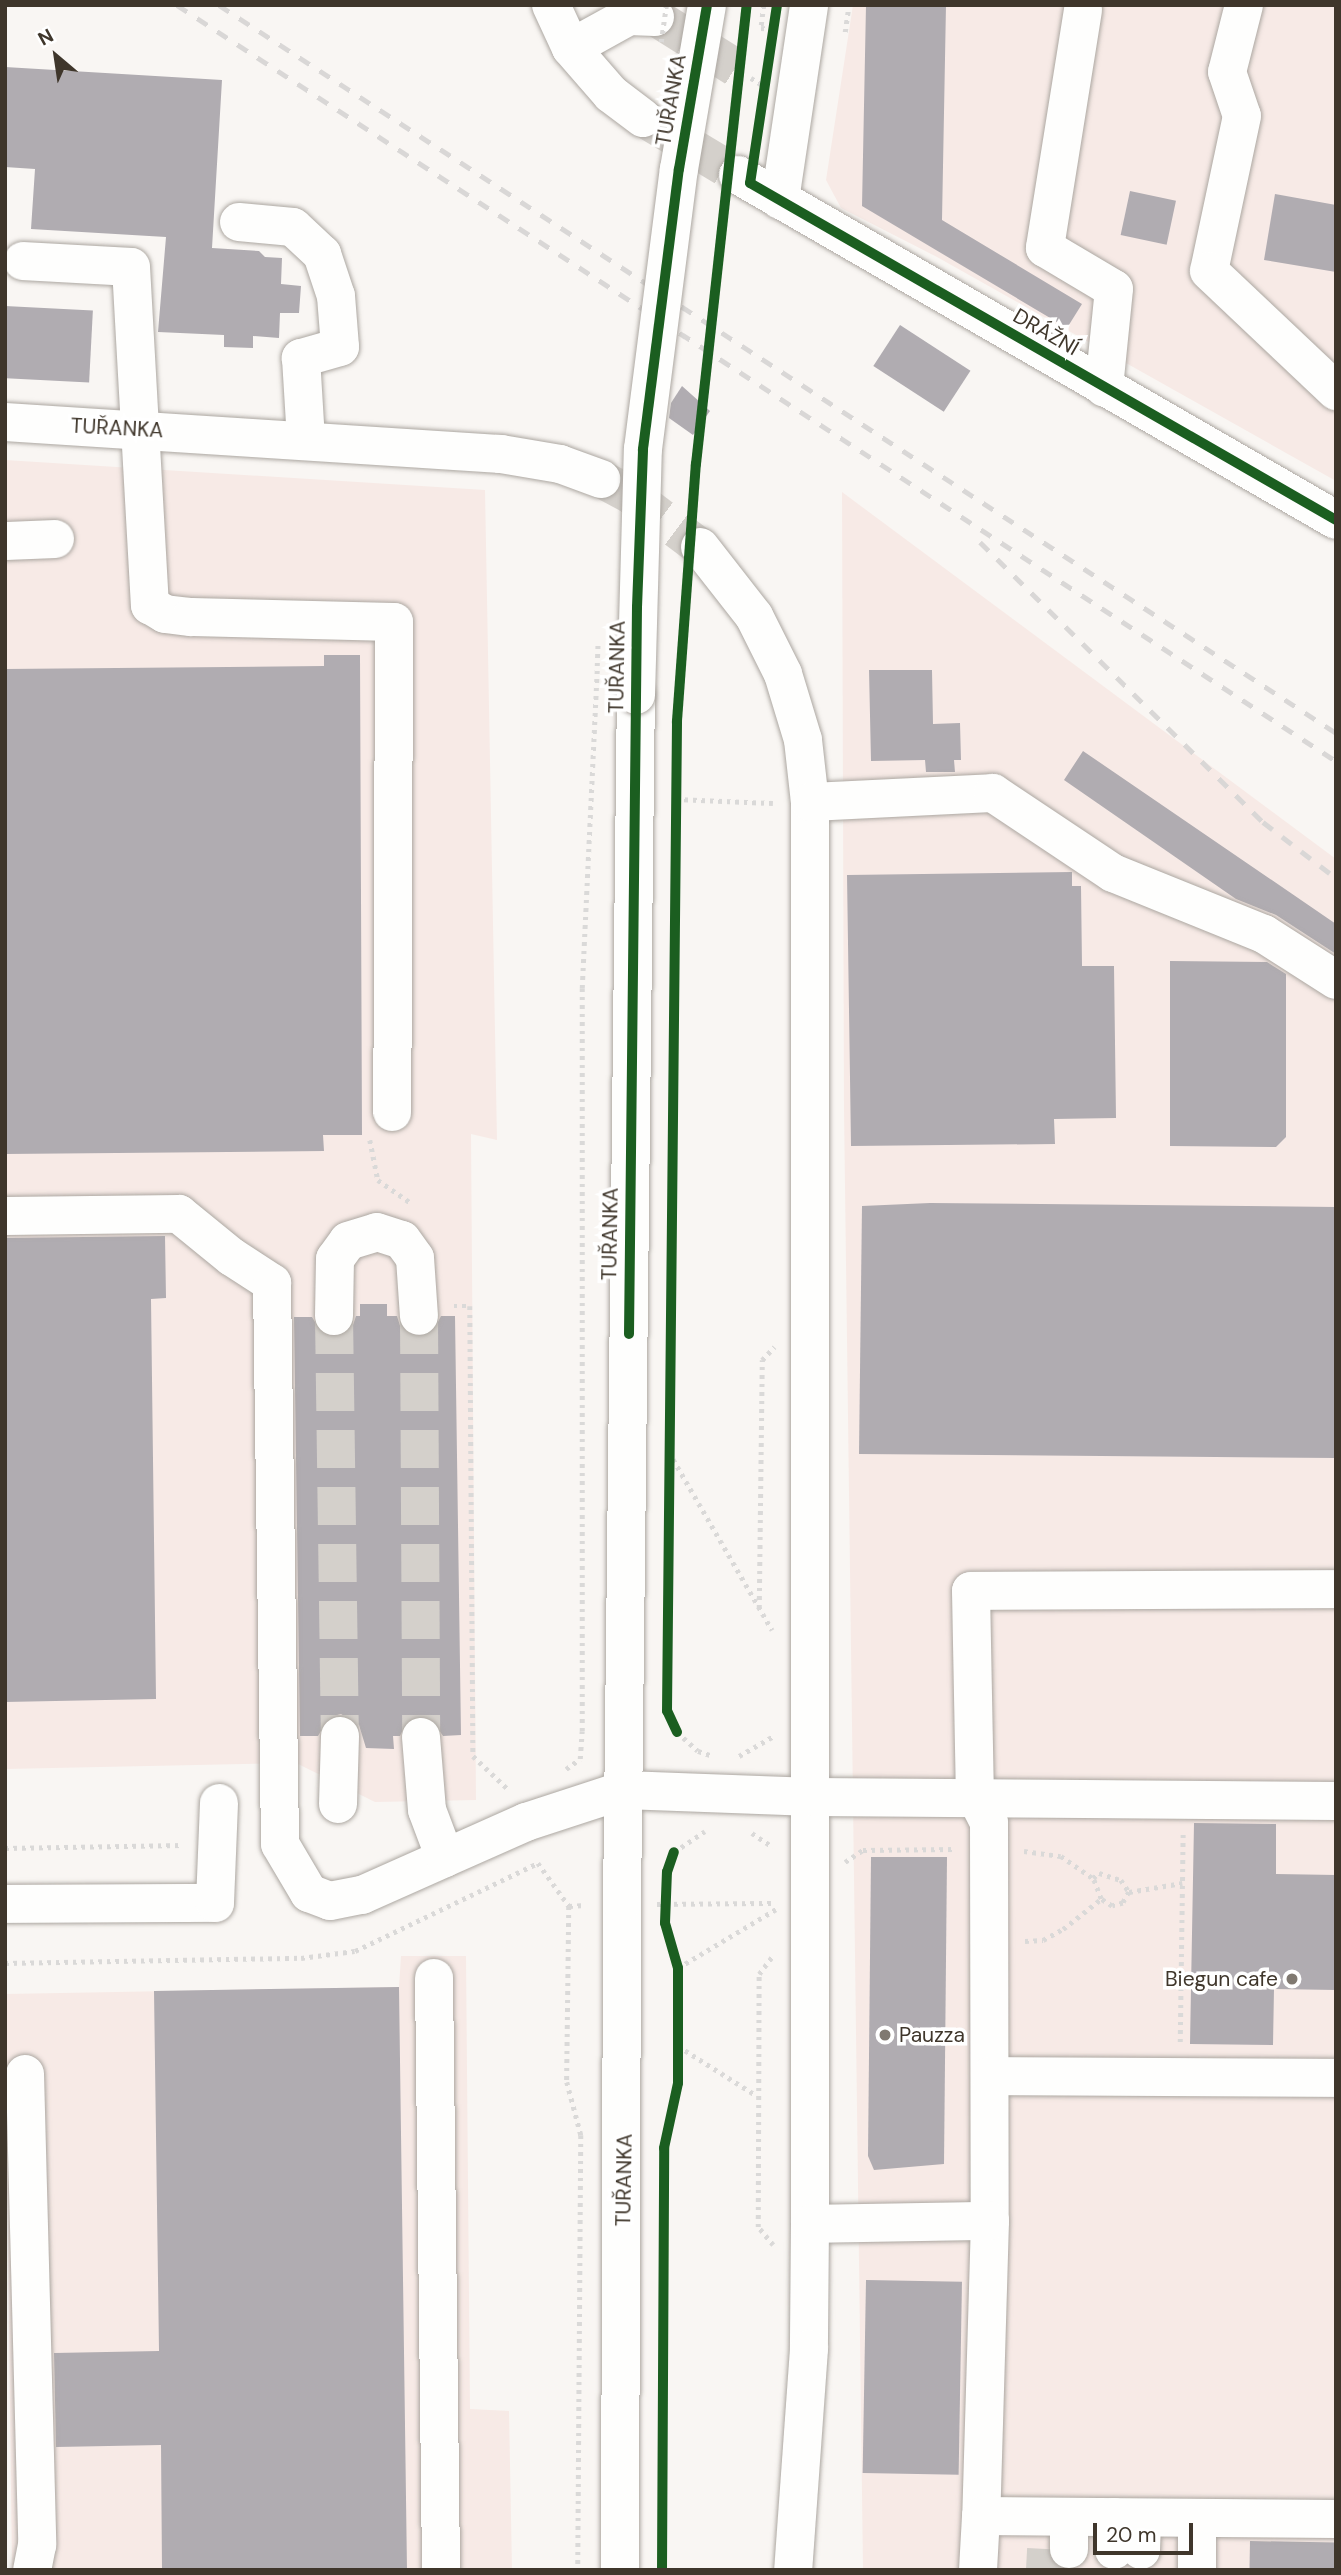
<!DOCTYPE html>
<html>
<head>
<meta charset="utf-8">
<style>
	body { margin:0 }
	#map { position:relative; width:1341px; height:2575px; overflow:hidden; background:#f9f6f3; font-family:"DM Sans",sans-serif }
	div>[style] { position:absolute }
	[style*='--x'] { left:calc(var(--x)*1px); top:calc(var(--y)*1px); width:calc(var(--w)*1px); rotate:calc(var(--a)*1deg) }
	.industrial>* { inset:0; background:#f7eae6 }
	.building>* { inset:0; background:#b0acb1; transform-origin:0 0 }
	.minor-tunnel>* { height:38px; margin-top:-19px; transform-origin:0; background:repeating-linear-gradient(90deg,#d4d0cb 0 38px,transparent 0 57px) }
	.path>* { height:4.5px; margin-top:-2.25px; transform-origin:0; background:repeating-linear-gradient(90deg,#dad9d8 0 3.5px,transparent 0 8.5px) }
	.roads { filter:drop-shadow(0 0 2px #aca7a1) drop-shadow(0 0 2px #aca7a1) }
	.minor>* { height:38px; margin:-19px; padding:0 19px; transform-origin:19px; border-radius:19px; background:#fefefd }
	.rail>* { height:5px; margin-top:-2.5px; transform-origin:0; background:repeating-linear-gradient(90deg,#d9d7d6 0 12px,transparent 0 24px) }
	.path-bridge>* { height:4.5px; margin-top:-2.25px; transform-origin:0; background:repeating-linear-gradient(90deg,#dad9d8 0 3.5px,transparent 0 8.5px) }
	.bridges { filter:drop-shadow(0 0 2px #aca7a1) drop-shadow(0 0 2px #aca7a1) }
	.minor-bridge>* { height:38px; margin:-19px; padding:0 19px; transform-origin:19px; border-radius:19px; background:#fefefd }
	.cycleway>* { height:10px; margin:-5px; padding:0 5px; transform-origin:5px; border-radius:5px; background:#1b5e20 }
	.dots>* { width:19px; height:19px; translate:-50% -50%; box-sizing:border-box; border:4px solid #fff; border-radius:50% }
	span { translate:-50% -50%; white-space:nowrap; text-align:center; line-height:1.15; -webkit-text-stroke:7px #fff; paint-order:stroke }
	.street-label { font-size:21px; color:#3f362b }
	.poi-label { font-size:21px; color:#3f362b }
	.right { translate:-100% -50%; text-align:right }
	.left { translate:0 -50%; text-align:left }
	.frame { position:absolute; inset:0; border:7px solid #3f362b; pointer-events:none }
	.north { position:absolute; left:21px; top:21px; width:70px; height:70px; -webkit-text-stroke:5px #fff; paint-order:stroke; rotate:331deg; font-size:19px; font-weight:700; line-height:28px; text-align:center; color:#3f362b }
	.north::after { content:''; display:block; margin:auto; width:24px; height:32px; background:#3f362b; clip-path:polygon(50% 0,100% 100%,50% 72%,0 100%) }
	.scale { position:absolute; left:1093px; top:2523px; width:100px; height:32px; box-sizing:border-box; border:4px solid #3f362b; border-top:0; padding-left:9px; font-size:21px; line-height:24px; white-space:nowrap; color:#3f362b; -webkit-text-stroke:5px #fff; paint-order:stroke }
</style>
</head>
<body>
<div id="map">
	<div class="industrial">
		<i style="clip-path:polygon(853px 5px,1336px 5px,1336px 481px,937px 257px,841px 208px,826px 180px)"></i>
		<i style="clip-path:polygon(5px 460px,485px 490px,497px 1140px,471px 1134px,476px 1800px,375px 1802px,296px 1763px,5px 1769px)"></i>
		<i style="clip-path:polygon(842px 492px,1336px 859px,1336px 2570px,863px 2570px,844px 1109px)"></i>
		<i style="clip-path:polygon(401px 1956px,466px 1956px,470px 2409px,509px 2411px,512px 2570px,12px 2570px,5px 1994px,399px 1987px)"></i>
	</div>
	<div class="building">
		<i style="clip-path:polygon(866px 5px,946px 5px,942px 220px,1082px 304px,1067px 328px,862px 206px)"></i>
		<i style="clip-path:polygon(5px 67px,222px 80px,212px 248px,259px 251px,265px 257px,282px 258px,281px 284px,301px 286px,299px 313px,280px 313px,279px 338px,253px 336px,253px 348px,224px 347px,224px 335px,158px 332px,166px 237px,31px 229px,35px 169px,5px 167px)"></i>
		<i style="left:1130px;top:191px;width:47px;height:45px;rotate:12deg"></i>
		<i style="clip-path:polygon(1275px 194px,1336px 205px,1336px 272px,1264px 260px)"></i>
		<i style="left:5px;top:306px;width:88px;height:72px;rotate:3deg"></i>
		<i style="left:900px;top:325px;width:84px;height:49px;rotate:33deg"></i>
		<i style="clip-path:polygon(682px 386px,710px 411px,693px 435px,669px 418px,671px 403px)"></i>
		<i style="clip-path:polygon(324px 655px,360px 655px,362px 1135px,323px 1135px,324px 1151px,5px 1154px,5px 669px,324px 666px)"></i>
		<i style="clip-path:polygon(869px 670px,932px 670px,933px 724px,960px 723px,961px 760px,954px 760px,955px 772px,926px 772px,925px 760px,871px 761px)"></i>
		<i style="clip-path:polygon(1083px 751px,1336px 924px,1336px 954px,1276px 915px,1236px 899px,1064px 780px)"></i>
		<i style="clip-path:polygon(1072px 872px,1072px 886px,1081px 886px,1082px 966px,1114px 966px,1116px 1118px,1054px 1119px,1055px 1144px,851px 1146px,847px 875px)"></i>
		<i style="clip-path:polygon(1170px 961px,1267px 962px,1286px 974px,1286px 1137px,1276px 1147px,1170px 1146px)"></i>
		<i style="clip-path:polygon(930px 1203px,1336px 1207px,1336px 1458px,859px 1454px,862px 1206px)"></i>
		<i style="clip-path:polygon(165px 1236px,166px 1298px,151px 1299px,156px 1699px,5px 1702px,5px 1238px)"></i>
		<i style="clip-path:polygon(360px 1304px,387px 1304px,387px 1316px,397px 1316px,401px 1329px,420px 1338px,432px 1334px,441px 1316px,455px 1316px,461px 1735px,443px 1736px,431px 1718px,419px 1715px,408px 1719px,400px 1736px,393px 1736px,394px 1749px,366px 1748px,359px 1725px,341px 1714px,329px 1717px,318px 1736px,300px 1736px,294px 1317px,312px 1317px,322px 1334px,334px 1338px,352px 1328px,356px 1316px,360px 1316px)"></i>
		<i style="clip-path:polygon(1194px 1823px,1276px 1824px,1276px 1874px,1336px 1875px,1336px 1990px,1274px 1989px,1273px 2045px,1190px 2044px)"></i>
		<i style="clip-path:polygon(871px 1857px,947px 1857px,944px 2164px,874px 2170px,868px 2156px)"></i>
		<i style="clip-path:polygon(399px 1987px,407px 2570px,162px 2570px,161px 2445px,56px 2447px,54px 2353px,159px 2351px,154px 1991px)"></i>
		<i style="left:866px;top:2280px;width:96px;height:193px;rotate:1deg"></i>
		<i style="left:1250px;top:2541px;width:86px;height:29px;rotate:1deg"></i>
	</div>
	<div class="minor-tunnel">
		<i style="--x:655;--y:17;--w:96;--a:32.2"></i>
		<i style="--x:643;--y:118;--w:111;--a:31"></i>
		<i style="--x:601;--y:479;--w:34;--a:28"></i>
		<i style="--x:631;--y:495;--w:86;--a:37"></i>
		<i style="--x:334;--y:1316;--w:420;--a:89.2"></i>
		<i style="--x:419;--y:1316;--w:421;--a:89.7"></i>
		<i style="--x:1045;--y:2570;--w:21;--a:-87"></i>
	</div>
	<div class="path">
		<i style="--x:764;--y:5;--w:23;--a:97"></i>
		<i style="--x:761;--y:28;--w:11;--a:5"></i>
		<i style="--x:845;--y:32;--w:27;--a:-82"></i>
		<i style="--x:751;--y:78;--w:13;--a:32"></i>
		<i style="--x:676;--y:799;--w:97;--a:2.4"></i>
		<i style="--x:370;--y:1140;--w:41;--a:78.7"></i>
		<i style="--x:378;--y:1180;--w:40;--a:34.9"></i>
		<i style="--x:454;--y:1306;--w:16;--a:0"></i>
		<i style="--x:470;--y:1306;--w:450;--a:89.6"></i>
		<i style="--x:473;--y:1756;--w:50;--a:43.4"></i>
		<i style="--x:669;--y:1452;--w:206;--a:59.9"></i>
		<i style="--x:759;--y:1608;--w:248;--a:-89.3"></i>
		<i style="--x:762;--y:1360;--w:18;--a:-47"></i>
		<i style="--x:677;--y:1732;--w:28;--a:42"></i>
		<i style="--x:698;--y:1751;--w:13;--a:18"></i>
		<i style="--x:739;--y:1756;--w:39;--a:-30"></i>
		<i style="--x:566;--y:1769;--w:17;--a:-36"></i>
		<i style="--x:580;--y:1759;--w:28;--a:-86"></i>
		<i style="--x:582;--y:1731;--w:743;--a:-90"></i>
		<i style="--x:582;--y:988;--w:322;--a:-87.3"></i>
		<i style="--x:752;--y:1833;--w:25;--a:34"></i>
		<i style="--x:5;--y:1848;--w:178;--a:-1"></i>
		<i style="--x:1024;--y:1851;--w:37;--a:8"></i>
		<i style="--x:1061;--y:1856;--w:39;--a:35"></i>
		<i style="--x:674;--y:1852;--w:37;--a:-34"></i>
		<i style="--x:845;--y:1862;--w:22;--a:-34"></i>
		<i style="--x:863;--y:1850;--w:93;--a:-0.6"></i>
		<i style="--x:1099;--y:1873;--w:23;--a:18"></i>
		<i style="--x:1121;--y:1880;--w:14;--a:56"></i>
		<i style="--x:1129;--y:1892;--w:13;--a:119"></i>
		<i style="--x:1123;--y:1903;--w:11;--a:165"></i>
		<i style="--x:1112;--y:1906;--w:13;--a:-148"></i>
		<i style="--x:1101;--y:1899;--w:22;--a:-111"></i>
		<i style="--x:1093;--y:1878;--w:8;--a:-40"></i>
		<i style="--x:1129;--y:1892;--w:54;--a:-9.6"></i>
		<i style="--x:657;--y:1904;--w:117;--a:-0.5"></i>
		<i style="--x:569;--y:1906;--w:176;--a:90.7"></i>
		<i style="--x:567;--y:2082;--w:55;--a:75.2"></i>
		<i style="--x:581;--y:2135;--w:435;--a:90.4"></i>
		<i style="--x:1025;--y:1941;--w:18;--a:-3"></i>
		<i style="--x:1043;--y:1940;--w:23;--a:-29"></i>
		<i style="--x:1063;--y:1929;--w:48;--a:-38.3"></i>
		<i style="--x:5;--y:1963;--w:296;--a:-1"></i>
		<i style="--x:301;--y:1958;--w:54;--a:-7.4"></i>
		<i style="--x:355;--y:1951;--w:203;--a:-25.7"></i>
		<i style="--x:538;--y:1863;--w:53;--a:54.2"></i>
		<i style="--x:569;--y:1906;--w:16;--a:-4"></i>
		<i style="--x:678;--y:1968;--w:114;--a:-31"></i>
		<i style="--x:1180;--y:2042;--w:208;--a:-89.2"></i>
		<i style="--x:678;--y:2046;--w:93;--a:32.3"></i>
		<i style="--x:773;--y:2245;--w:23;--a:-130"></i>
		<i style="--x:758;--y:2227;--w:253;--a:-89.8"></i>
		<i style="--x:759;--y:1974;--w:25;--a:-53"></i>
	</div>
	<div class="roads">
		<div class="minor">
			<i style="--x:551;--y:5;--w:47;--a:65.1"></i>
			<i style="--x:571;--y:48;--w:61;--a:49"></i>
			<i style="--x:611;--y:94;--w:40;--a:37"></i>
			<i style="--x:1244;--y:5;--w:69;--a:104.2"></i>
			<i style="--x:1227;--y:72;--w:46;--a:71.2"></i>
			<i style="--x:1242;--y:116;--w:158;--a:102"></i>
			<i style="--x:1209;--y:271;--w:175;--a:43.4"></i>
			<i style="--x:1083;--y:10;--w:241;--a:99.1"></i>
			<i style="--x:1045;--y:248;--w:80;--a:30.7"></i>
			<i style="--x:1114;--y:289;--w:99;--a:95.8"></i>
			<i style="--x:571;--y:48;--w:66;--a:-28.9"></i>
			<i style="--x:629;--y:16;--w:26;--a:2"></i>
			<i style="--x:738;--y:175;--w:690;--a:29.98"></i>
			<i style="--x:780;--y:200;--w:197;--a:-81.5"></i>
			<i style="--x:239;--y:222;--w:54;--a:5.3"></i>
			<i style="--x:293;--y:227;--w:40;--a:43"></i>
			<i style="--x:322;--y:254;--w:44;--a:71.6"></i>
			<i style="--x:336;--y:296;--w:51;--a:85.5"></i>
			<i style="--x:340;--y:347;--w:41;--a:164.2"></i>
			<i style="--x:301;--y:358;--w:81;--a:86.5"></i>
			<i style="--x:23;--y:261;--w:108;--a:3.2"></i>
			<i style="--x:131;--y:267;--w:339;--a:86.8"></i>
			<i style="--x:150;--y:605;--w:17;--a:31"></i>
			<i style="--x:165;--y:614;--w:26;--a:7"></i>
			<i style="--x:191;--y:617;--w:203;--a:1.4"></i>
			<i style="--x:394;--y:622;--w:490;--a:90.2"></i>
			<i style="--x:5;--y:422;--w:497;--a:3.7"></i>
			<i style="--x:501;--y:454;--w:60;--a:9.6"></i>
			<i style="--x:560;--y:464;--w:44;--a:20.1"></i>
			<i style="--x:5;--y:541;--w:50;--a:-2.3"></i>
			<i style="--x:700;--y:547;--w:88;--a:52"></i>
			<i style="--x:754;--y:616;--w:65;--a:63.4"></i>
			<i style="--x:783;--y:674;--w:69;--a:73.1"></i>
			<i style="--x:803;--y:740;--w:62;--a:83.6"></i>
			<i style="--x:810;--y:802;--w:1422;--a:90"></i>
			<i style="--x:810;--y:2224;--w:125;--a:90.5"></i>
			<i style="--x:809;--y:2349;--w:222;--a:94.1"></i>
			<i style="--x:810;--y:802;--w:183;--a:-2.8"></i>
			<i style="--x:993;--y:793;--w:144;--a:33.7"></i>
			<i style="--x:1113;--y:873;--w:163;--a:22"></i>
			<i style="--x:1264;--y:934;--w:85;--a:32.6"></i>
			<i style="--x:5;--y:1216;--w:174;--a:-0.7"></i>
			<i style="--x:179;--y:1214;--w:68;--a:39.1"></i>
			<i style="--x:232;--y:1257;--w:48;--a:33"></i>
			<i style="--x:272;--y:1283;--w:561;--a:89.18"></i>
			<i style="--x:280;--y:1844;--w:57;--a:59.4"></i>
			<i style="--x:309;--y:1893;--w:22;--a:21"></i>
			<i style="--x:330;--y:1901;--w:33;--a:-11"></i>
			<i style="--x:362;--y:1895;--w:91;--a:-24"></i>
			<i style="--x:334;--y:1316;--w:57;--a:-89"></i>
			<i style="--x:335;--y:1259;--w:22;--a:-54"></i>
			<i style="--x:348;--y:1241;--w:30;--a:-17"></i>
			<i style="--x:377;--y:1232;--w:26;--a:18"></i>
			<i style="--x:402;--y:1240;--w:22;--a:54"></i>
			<i style="--x:415;--y:1258;--w:58;--a:86.1"></i>
			<i style="--x:1336;--y:1589;--w:365;--a:179.7"></i>
			<i style="--x:971;--y:1591;--w:204;--a:88.9"></i>
			<i style="--x:975;--y:1795;--w:31;--a:63"></i>
			<i style="--x:989;--y:1823;--w:398;--a:89.9"></i>
			<i style="--x:990;--y:2221;--w:295;--a:91.7"></i>
			<i style="--x:981;--y:2516;--w:355;--a:0.5"></i>
			<i style="--x:421;--y:1737;--w:73;--a:85.3"></i>
			<i style="--x:427;--y:1810;--w:51;--a:69.4"></i>
			<i style="--x:445;--y:1858;--w:89;--a:-24"></i>
			<i style="--x:526;--y:1822;--w:103;--a:-18.1"></i>
			<i style="--x:624;--y:1790;--w:189;--a:2.1"></i>
			<i style="--x:813;--y:1797;--w:523;--a:0.44"></i>
			<i style="--x:338;--y:1804;--w:68;--a:-88.3"></i>
			<i style="--x:5;--y:1904;--w:210;--a:-0.3"></i>
			<i style="--x:215;--y:1903;--w:100;--a:-87.7"></i>
			<i style="--x:434;--y:1978;--w:592;--a:89.32"></i>
			<i style="--x:25;--y:2074;--w:471;--a:88.5"></i>
			<i style="--x:37;--y:2545;--w:25;--a:101"></i>
			<i style="--x:990;--y:2076;--w:346;--a:0.3"></i>
			<i style="--x:810;--y:2224;--w:180;--a:-1"></i>
			<i style="--x:1069;--y:2517;--w:32;--a:90"></i>
			<i style="--x:1197;--y:2518;--w:52;--a:90"></i>
			<i style="--x:1114;--y:2550;--w:33;--a:-90"></i>
			<i style="--x:1141;--y:2550;--w:32;--a:-88"></i>
			<i style="--x:620;--y:2570;--w:667;--a:-89.83"></i>
			<i style="--x:622;--y:1903;--w:1208;--a:-89.34"></i>
			<i style="--x:978;--y:2570;--w:54;--a:-86.8"></i>
		</div>
	</div>
	<div class="rail">
		<i style="--x:177;--y:5;--w:1384;--a:33.12"></i>
		<i style="--x:219;--y:5;--w:1333;--a:33.09"></i>
		<i style="--x:980;--y:542;--w:398;--a:44.7"></i>
		<i style="--x:1263;--y:822;--w:92;--a:37.5"></i>
	</div>
	<div class="path-bridge">
		<i style="--x:661;--y:42;--w:37;--a:-82"></i>
		<i style="--x:597;--y:666;--w:23;--a:-88"></i>
	</div>
	<div class="bridges">
		<div class="minor-bridge">
			<i style="--x:636;--y:695;--w:246;--a:-88.4"></i>
			<i style="--x:643;--y:449;--w:282;--a:-82.7"></i>
			<i style="--x:679;--y:169;--w:166;--a:-80.3"></i>
		</div>
	</div>
	<div class="cycleway">
		<i style="--x:777;--y:5;--w:180;--a:98.6"></i>
		<i style="--x:750;--y:183;--w:676;--a:29.9"></i>
		<i style="--x:629;--y:1334;--w:727;--a:-89.37"></i>
		<i style="--x:637;--y:607;--w:158;--a:-87.8"></i>
		<i style="--x:643;--y:449;--w:282;--a:-82.7"></i>
		<i style="--x:679;--y:169;--w:166;--a:-80.3"></i>
		<i style="--x:677;--y:1732;--w:23;--a:-115"></i>
		<i style="--x:667;--y:1711;--w:990;--a:-89.42"></i>
		<i style="--x:677;--y:721;--w:258;--a:-85.8"></i>
		<i style="--x:696;--y:464;--w:462;--a:-83.7"></i>
		<i style="--x:662;--y:2570;--w:422;--a:-89.7"></i>
		<i style="--x:664;--y:2148;--w:66;--a:-77.8"></i>
		<i style="--x:678;--y:2083;--w:115;--a:-90"></i>
		<i style="--x:678;--y:1968;--w:47;--a:-106.1"></i>
		<i style="--x:665;--y:1923;--w:51;--a:-87.8"></i>
		<i style="--x:667;--y:1872;--w:21;--a:-71"></i>
	</div>
	<div class="dots">
		<i style="left:1292px;top:1979px;background:#807971"></i>
		<i style="left:885px;top:2035px;background:#807971"></i>
	</div>
	<div class="street-label">
		<span style="left:671px;top:100px;rotate:-80deg">TUŘANKA</span>
		<span style="left:1046px;top:332px;rotate:30deg">DRÁŽNÍ</span>
		<span style="left:117px;top:428px;rotate:3deg">TUŘANKA</span>
		<span style="left:617px;top:667px;rotate:-89deg">TUŘANKA</span>
		<span style="left:610px;top:1234px;rotate:-89deg">TUŘANKA</span>
		<span style="left:624px;top:2180px;rotate:-89deg">TUŘANKA</span>
	</div>
	<div class="poi-label">
		<span class="right" style="left:1278px;top:1979px">Biegun cafe</span>
		<span class="left" style="left:899px;top:2035px">Pauzza</span>
	</div>
	<div class="frame"></div>
	<div class="north">N</div>
	<div class="scale">20 m</div>
</div>
</body>
</html>
